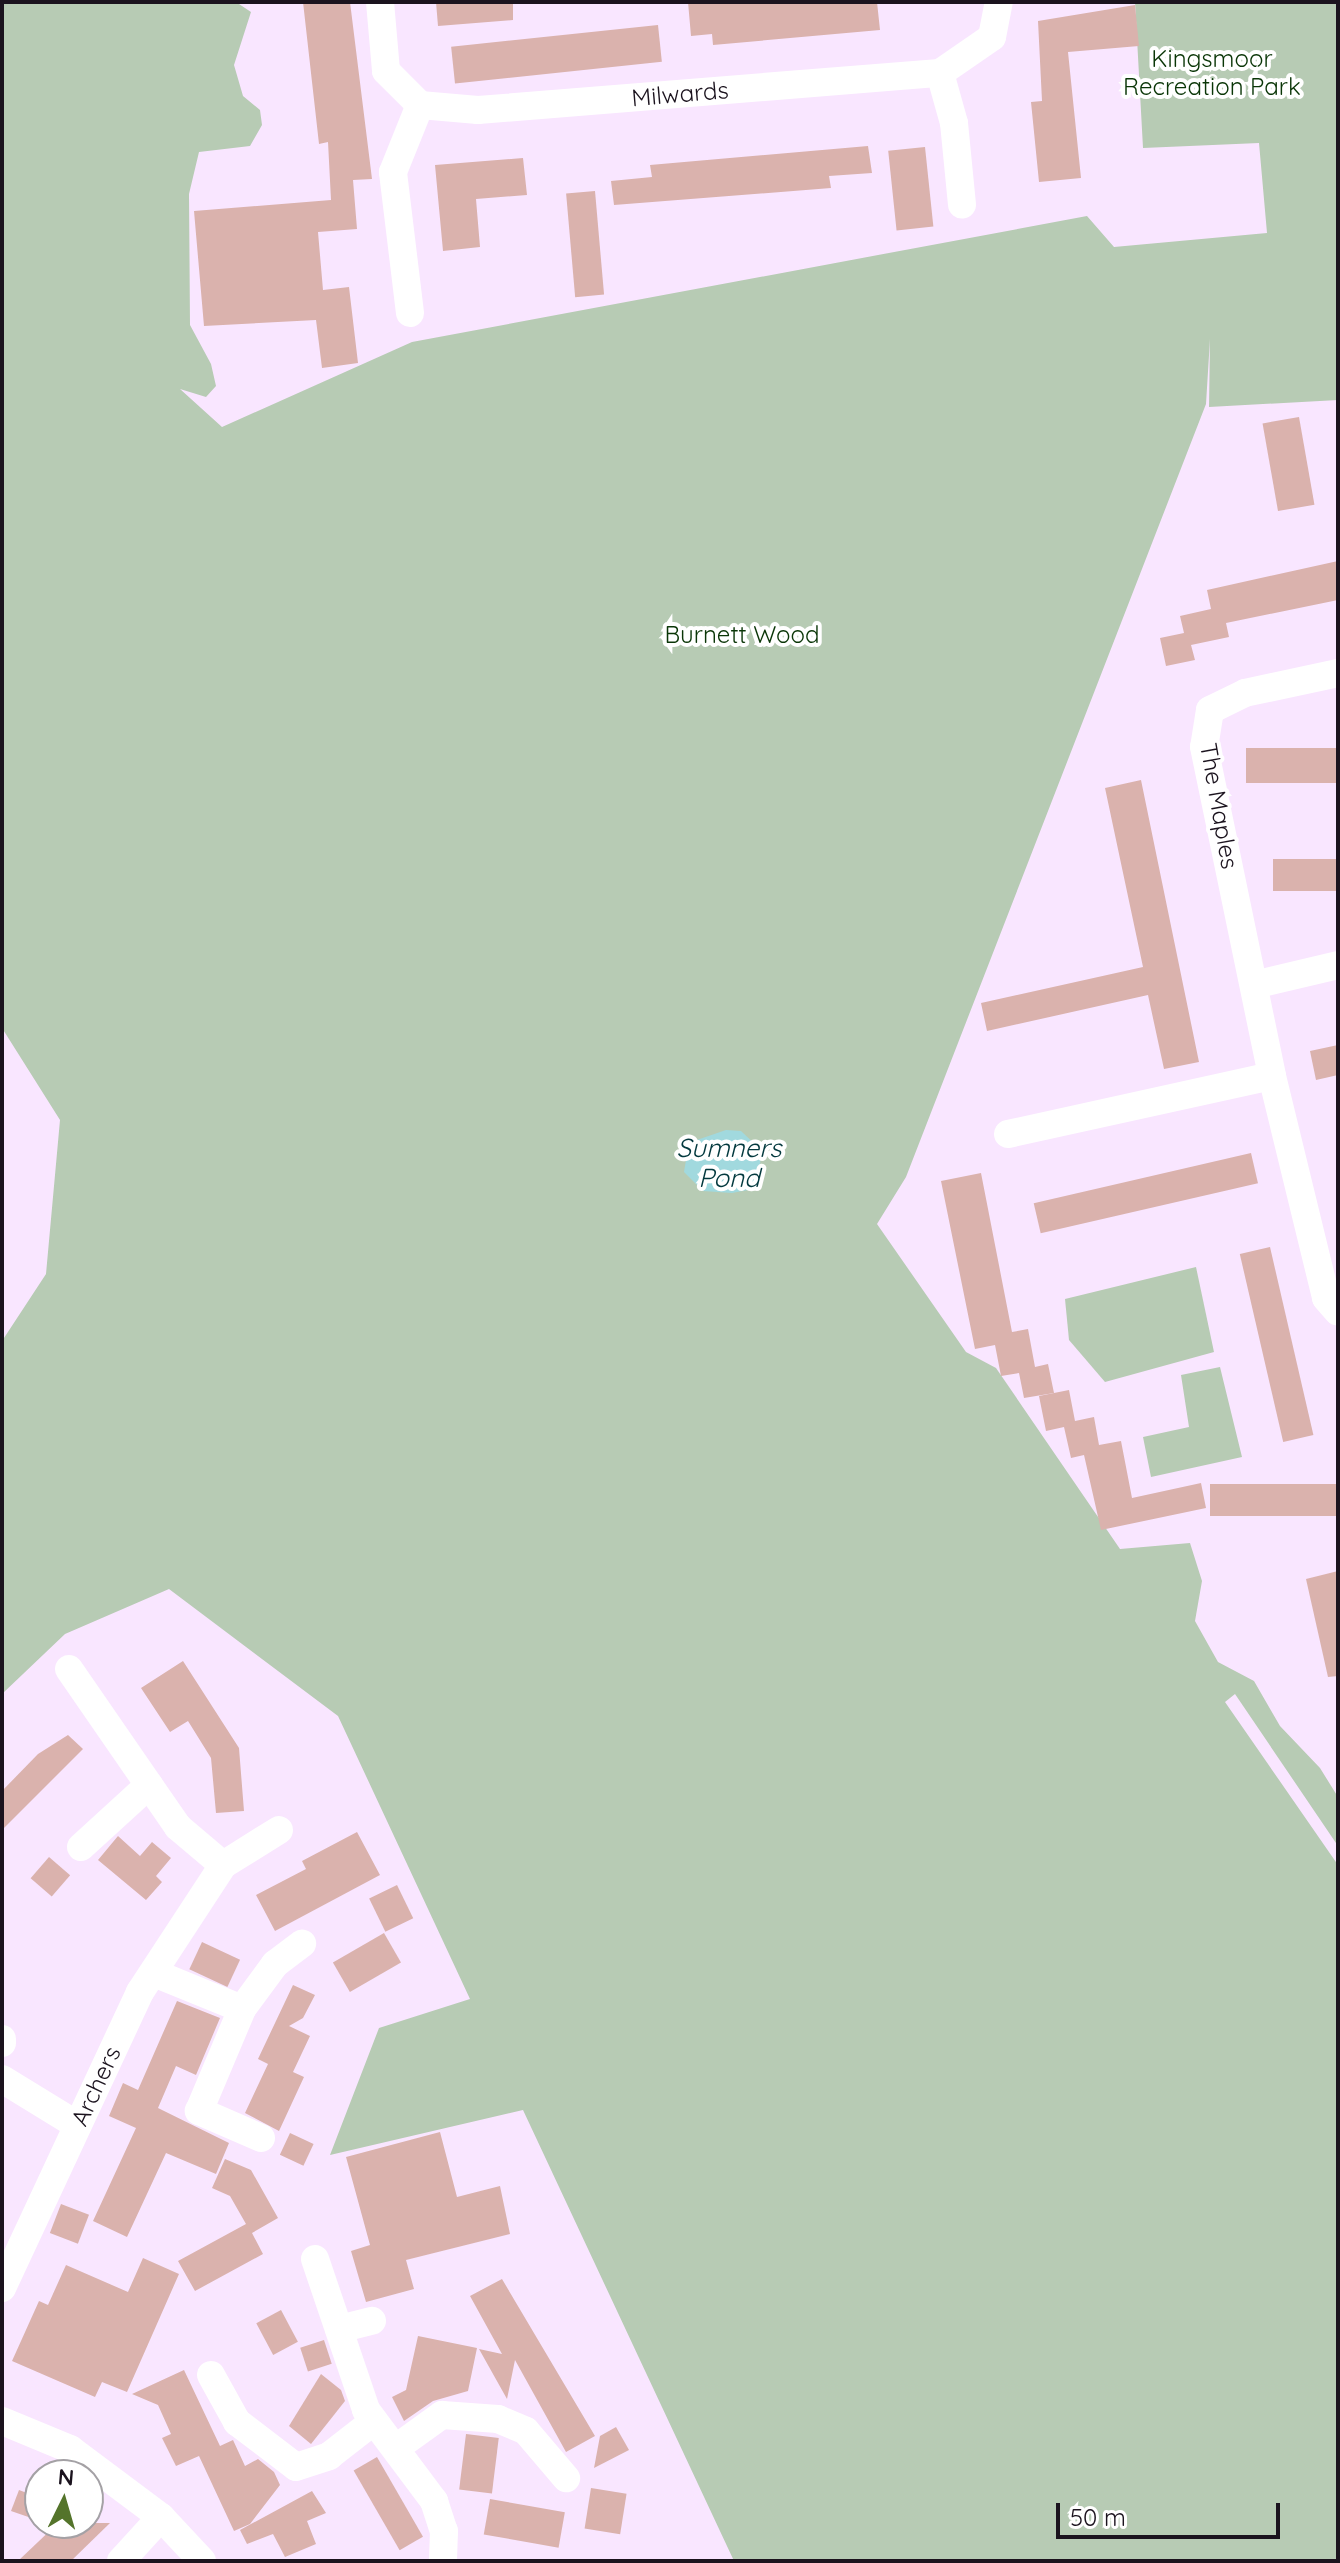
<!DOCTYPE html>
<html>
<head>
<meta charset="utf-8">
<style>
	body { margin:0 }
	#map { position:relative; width:1340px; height:2563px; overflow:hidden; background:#f9e6ff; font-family:Quicksand,sans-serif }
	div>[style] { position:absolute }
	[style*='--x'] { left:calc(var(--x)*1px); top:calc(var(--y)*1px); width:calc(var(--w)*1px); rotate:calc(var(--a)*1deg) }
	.green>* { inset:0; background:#b7cbb4 }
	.water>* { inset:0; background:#a1d9de }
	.building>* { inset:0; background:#dab2ad; transform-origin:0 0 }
	.street>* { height:28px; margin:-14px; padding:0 14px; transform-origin:14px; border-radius:14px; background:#fff }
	span { translate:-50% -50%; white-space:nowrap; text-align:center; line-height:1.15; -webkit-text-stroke:8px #fff; paint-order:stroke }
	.park-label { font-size:24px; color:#0a3607 }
	.street-label { font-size:24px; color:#1b131e }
	.water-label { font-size:26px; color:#03393e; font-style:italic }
	.frame { position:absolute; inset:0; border:4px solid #1b131e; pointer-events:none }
	.north { position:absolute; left:24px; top:2459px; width:80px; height:80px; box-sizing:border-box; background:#fff; border:2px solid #a4a1a5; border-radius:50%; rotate:5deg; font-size:22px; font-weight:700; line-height:32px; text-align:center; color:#1b131e }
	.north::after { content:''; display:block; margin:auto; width:28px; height:36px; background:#54742b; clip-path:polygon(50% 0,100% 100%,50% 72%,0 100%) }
	.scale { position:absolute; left:1056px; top:2503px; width:224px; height:36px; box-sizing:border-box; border:4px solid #1b131e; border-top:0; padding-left:10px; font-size:24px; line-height:28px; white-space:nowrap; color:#1b131e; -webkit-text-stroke:6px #fff; paint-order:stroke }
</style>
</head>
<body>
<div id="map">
	<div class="green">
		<i style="clip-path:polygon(2px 2px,236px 2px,251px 12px,234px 65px,243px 96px,260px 110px,262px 125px,250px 146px,199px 152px,189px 194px,190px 325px,211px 364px,216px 386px,206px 397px,180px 389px,222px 427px,412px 342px,1087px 216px,1114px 247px,1267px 233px,1259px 143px,1143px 148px,1135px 2px,1338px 2px,1338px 400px,1209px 407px,1210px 339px,1206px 404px,906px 1177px,877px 1224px,966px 1352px,996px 1368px,1120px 1549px,1190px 1543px,1202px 1581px,1195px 1621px,1218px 1662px,1254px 1681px,1280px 1726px,1320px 1768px,1338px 1797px,1338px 1846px,1235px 1694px,1225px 1702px,1338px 1865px,1338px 2561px,734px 2561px,523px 2110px,330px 2155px,379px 2028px,470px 1999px,338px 1716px,169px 1589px,65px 1634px,2px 1694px,2px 1341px,46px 1274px,60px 1120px,2px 1028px)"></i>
		<i style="clip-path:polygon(1196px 1267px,1214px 1352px,1105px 1382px,1069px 1340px,1065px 1299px)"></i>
		<i style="clip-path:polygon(1220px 1367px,1242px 1457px,1151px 1477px,1143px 1437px,1189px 1427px,1181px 1375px)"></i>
	</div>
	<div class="water">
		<i style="clip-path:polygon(726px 1130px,741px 1131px,761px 1150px,759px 1181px,748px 1190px,732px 1193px,703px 1191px,684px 1172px,687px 1154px,694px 1141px)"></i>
	</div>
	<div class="building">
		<i style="clip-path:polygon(303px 2px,350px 2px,372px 179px,353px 180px,357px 229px,318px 232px,323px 290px,349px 287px,358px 363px,322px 368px,316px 320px,204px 326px,194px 211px,331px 200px,328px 142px,319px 144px)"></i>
		<i style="clip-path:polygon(436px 2px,513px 2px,513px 20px,438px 26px)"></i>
		<i style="clip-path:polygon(688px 2px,877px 2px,880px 30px,713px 45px,712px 34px,691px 36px)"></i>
		<i style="clip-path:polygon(1135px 5px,1139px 46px,1068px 52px,1081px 178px,1039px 182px,1031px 102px,1042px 101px,1038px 21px)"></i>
		<i style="left:658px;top:25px;width:37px;height:208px;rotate:84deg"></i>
		<i style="clip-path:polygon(868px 146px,872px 173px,829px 176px,831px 188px,614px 205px,611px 181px,652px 177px,650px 165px)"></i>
		<i style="left:925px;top:147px;width:80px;height:37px;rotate:84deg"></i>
		<i style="clip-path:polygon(523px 158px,527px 195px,476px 199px,480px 247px,443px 251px,435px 165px)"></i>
		<i style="left:595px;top:191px;width:104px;height:29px;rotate:85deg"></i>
		<i style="left:1299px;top:417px;width:89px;height:37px;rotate:80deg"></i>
		<i style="clip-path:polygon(1338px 561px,1338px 600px,1226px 623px,1229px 637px,1191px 645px,1195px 660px,1166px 666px,1160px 638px,1184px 633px,1180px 616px,1211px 609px,1207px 590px)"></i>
		<i style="left:1338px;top:748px;width:35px;height:92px;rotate:90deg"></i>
		<i style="clip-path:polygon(1141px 780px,1199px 1062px,1164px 1069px,1148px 995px,987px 1031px,981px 1003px,1143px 967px,1105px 788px)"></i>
		<i style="left:1338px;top:859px;width:32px;height:65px;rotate:90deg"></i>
		<i style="clip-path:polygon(1338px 1045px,1338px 1075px,1316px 1080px,1310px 1051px)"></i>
		<i style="left:1251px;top:1153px;width:31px;height:223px;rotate:77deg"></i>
		<i style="clip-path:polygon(981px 1173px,1012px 1332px,1028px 1329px,1035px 1367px,1048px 1364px,1054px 1393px,1024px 1398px,1019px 1373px,1001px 1376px,995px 1345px,975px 1349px,941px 1181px)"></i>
		<i style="left:1270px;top:1247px;width:193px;height:31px;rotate:77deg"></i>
		<i style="clip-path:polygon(1069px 1390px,1075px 1421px,1094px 1417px,1099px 1445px,1121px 1441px,1132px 1498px,1201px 1483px,1206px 1508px,1101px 1530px,1084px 1455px,1071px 1458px,1064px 1427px,1046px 1431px,1039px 1396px)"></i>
		<i style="left:1338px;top:1484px;width:32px;height:128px;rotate:90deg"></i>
		<i style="clip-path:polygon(1338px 1571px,1338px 1676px,1328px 1677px,1306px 1579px)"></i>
		<i style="clip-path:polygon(183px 1661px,239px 1748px,244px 1811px,216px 1813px,211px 1758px,188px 1721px,170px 1732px,141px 1688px)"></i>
		<i style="clip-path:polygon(68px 1735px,83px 1749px,2px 1830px,2px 1791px,38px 1754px)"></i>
		<i style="clip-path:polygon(357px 1832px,380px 1875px,275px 1931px,256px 1895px,306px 1869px,302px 1861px)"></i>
		<i style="clip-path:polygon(118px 1836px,140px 1856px,152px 1842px,171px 1858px,156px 1876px,162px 1882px,146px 1900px,98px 1860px)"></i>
		<i style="left:49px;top:1857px;width:28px;height:28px;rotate:41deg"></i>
		<i style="left:397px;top:1885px;width:37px;height:31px;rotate:64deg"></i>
		<i style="left:384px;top:1933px;width:34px;height:59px;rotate:60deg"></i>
		<i style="left:202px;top:1942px;width:42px;height:30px;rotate:25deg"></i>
		<i style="clip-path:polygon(293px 1985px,315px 1995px,303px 2018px,289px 2026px,310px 2036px,293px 2072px,304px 2077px,279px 2131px,245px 2113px,268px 2064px,258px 2059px)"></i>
		<i style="clip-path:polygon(177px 2001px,220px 2018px,196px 2075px,176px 2066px,158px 2108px,229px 2143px,216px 2174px,166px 2153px,127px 2237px,93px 2221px,136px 2128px,109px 2116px,123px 2083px,138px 2090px)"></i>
		<i style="clip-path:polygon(440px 2132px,457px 2197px,500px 2186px,510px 2234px,406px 2260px,414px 2289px,366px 2302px,351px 2251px,370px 2245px,346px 2157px)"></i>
		<i style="left:290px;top:2133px;width:26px;height:24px;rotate:25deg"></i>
		<i style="clip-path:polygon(225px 2159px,251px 2170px,278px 2218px,252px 2233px,263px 2254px,195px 2291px,178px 2261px,246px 2224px,230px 2196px,212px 2188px)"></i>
		<i style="left:61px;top:2204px;width:30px;height:31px;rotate:21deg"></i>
		<i style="clip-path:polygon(143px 2258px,179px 2274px,127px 2392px,102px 2382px,95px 2397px,12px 2361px,39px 2301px,48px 2305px,66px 2265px,128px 2292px)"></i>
		<i style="clip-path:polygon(502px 2279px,595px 2436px,566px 2452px,515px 2360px,507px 2399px,479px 2349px,502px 2354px,470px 2296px)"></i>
		<i style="left:281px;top:2310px;width:36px;height:28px;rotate:62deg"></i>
		<i style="clip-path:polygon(418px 2336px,477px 2348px,468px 2391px,433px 2401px,404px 2421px,392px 2397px,406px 2390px)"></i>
		<i style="left:324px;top:2340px;width:25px;height:25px;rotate:72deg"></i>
		<i style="clip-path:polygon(184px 2370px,220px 2446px,233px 2440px,245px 2466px,258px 2459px,274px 2472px,280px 2485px,250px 2524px,234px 2531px,199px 2456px,176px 2466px,162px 2438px,171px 2434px,158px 2405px,132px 2394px)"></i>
		<i style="clip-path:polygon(321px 2374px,341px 2390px,345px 2401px,311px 2444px,289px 2426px)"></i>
		<i style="clip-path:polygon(616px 2427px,629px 2450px,594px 2468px,600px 2436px)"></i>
		<i style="left:466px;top:2434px;width:33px;height:56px;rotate:7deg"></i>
		<i style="left:377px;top:2457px;width:92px;height:27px;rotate:60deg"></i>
		<i style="left:591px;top:2488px;width:36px;height:41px;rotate:9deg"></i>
		<i style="clip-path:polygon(19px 2490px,40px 2498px,40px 2521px,11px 2511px)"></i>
		<i style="clip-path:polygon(312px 2491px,326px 2513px,307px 2521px,316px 2544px,285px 2557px,273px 2534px,247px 2544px,240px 2530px)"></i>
		<i style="left:490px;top:2499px;width:76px;height:36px;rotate:10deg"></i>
		<i style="clip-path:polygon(58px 2523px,110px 2523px,71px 2561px,18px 2561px)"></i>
	</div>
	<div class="street">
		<i style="--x:380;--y:2;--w:69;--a:85"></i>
		<i style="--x:386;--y:71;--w:48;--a:45"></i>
		<i style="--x:420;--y:105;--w:58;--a:4.9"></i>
		<i style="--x:478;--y:110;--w:463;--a:-4.6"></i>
		<i style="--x:940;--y:73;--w:63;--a:-34.7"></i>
		<i style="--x:992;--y:37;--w:36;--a:-79"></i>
		<i style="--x:940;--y:73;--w:52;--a:74.4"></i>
		<i style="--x:954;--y:123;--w:82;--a:84.4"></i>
		<i style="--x:410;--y:313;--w:142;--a:-96.9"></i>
		<i style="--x:393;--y:172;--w:72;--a:-68.1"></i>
		<i style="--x:1338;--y:673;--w:95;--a:167.9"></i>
		<i style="--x:1245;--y:693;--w:39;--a:154"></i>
		<i style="--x:1210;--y:710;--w:37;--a:99"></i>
		<i style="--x:1204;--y:747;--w:336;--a:78.3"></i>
		<i style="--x:1272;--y:1076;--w:228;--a:76.3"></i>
		<i style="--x:1326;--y:1298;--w:18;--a:49"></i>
		<i style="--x:1254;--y:985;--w:86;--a:-13.4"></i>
		<i style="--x:1008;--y:1134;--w:270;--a:-12.4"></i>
		<i style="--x:69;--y:1669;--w:192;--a:55.4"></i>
		<i style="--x:178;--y:1827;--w:59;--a:40.2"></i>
		<i style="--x:81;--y:1847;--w:92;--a:-42.4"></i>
		<i style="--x:154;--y:1973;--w:95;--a:22.2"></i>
		<i style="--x:2;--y:2039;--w:4;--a:90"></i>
		<i style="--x:2;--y:2079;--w:88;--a:31.5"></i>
		<i style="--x:261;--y:2138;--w:68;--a:-156.5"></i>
		<i style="--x:199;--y:2111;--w:111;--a:-67.1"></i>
		<i style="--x:242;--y:2009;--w:56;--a:-53.7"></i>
		<i style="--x:275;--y:1964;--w:34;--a:-37"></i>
		<i style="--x:315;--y:2259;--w:159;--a:71.3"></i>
		<i style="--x:366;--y:2410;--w:114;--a:53.2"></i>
		<i style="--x:434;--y:2501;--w:32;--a:72"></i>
		<i style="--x:444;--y:2531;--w:30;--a:92"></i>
		<i style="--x:2;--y:2288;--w:327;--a:-65"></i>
		<i style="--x:140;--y:1992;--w:152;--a:-56.8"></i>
		<i style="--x:223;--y:1865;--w:66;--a:-32"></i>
		<i style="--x:339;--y:2329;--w:34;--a:-14"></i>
		<i style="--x:211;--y:2375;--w:54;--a:61"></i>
		<i style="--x:237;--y:2422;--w:74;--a:37.3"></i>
		<i style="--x:296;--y:2467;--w:35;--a:-18"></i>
		<i style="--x:329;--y:2456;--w:57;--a:-37.9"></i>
		<i style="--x:2;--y:2421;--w:74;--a:22.4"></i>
		<i style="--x:70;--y:2449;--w:114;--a:36.8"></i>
		<i style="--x:161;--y:2517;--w:60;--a:47"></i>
		<i style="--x:396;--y:2448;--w:57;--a:-35.7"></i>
		<i style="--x:442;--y:2415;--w:56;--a:4.1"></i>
		<i style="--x:498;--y:2419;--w:30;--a:23"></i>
		<i style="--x:526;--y:2431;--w:62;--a:49.6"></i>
		<i style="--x:121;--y:2561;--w:59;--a:-47.7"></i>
	</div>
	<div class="park-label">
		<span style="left:1212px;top:73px">Kingsmoor<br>Recreation Park</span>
		<span style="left:742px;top:635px">Burnett Wood</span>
	</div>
	<div class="street-label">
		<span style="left:680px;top:94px;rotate:-5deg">Milwards</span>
		<span style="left:1219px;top:806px;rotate:80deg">The Maples</span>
		<span style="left:96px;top:2086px;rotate:-65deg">Archers</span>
	</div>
	<div class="water-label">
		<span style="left:729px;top:1163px">Sumners<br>Pond</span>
	</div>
	<div class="frame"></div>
	<div class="north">N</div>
	<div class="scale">50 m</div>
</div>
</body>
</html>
